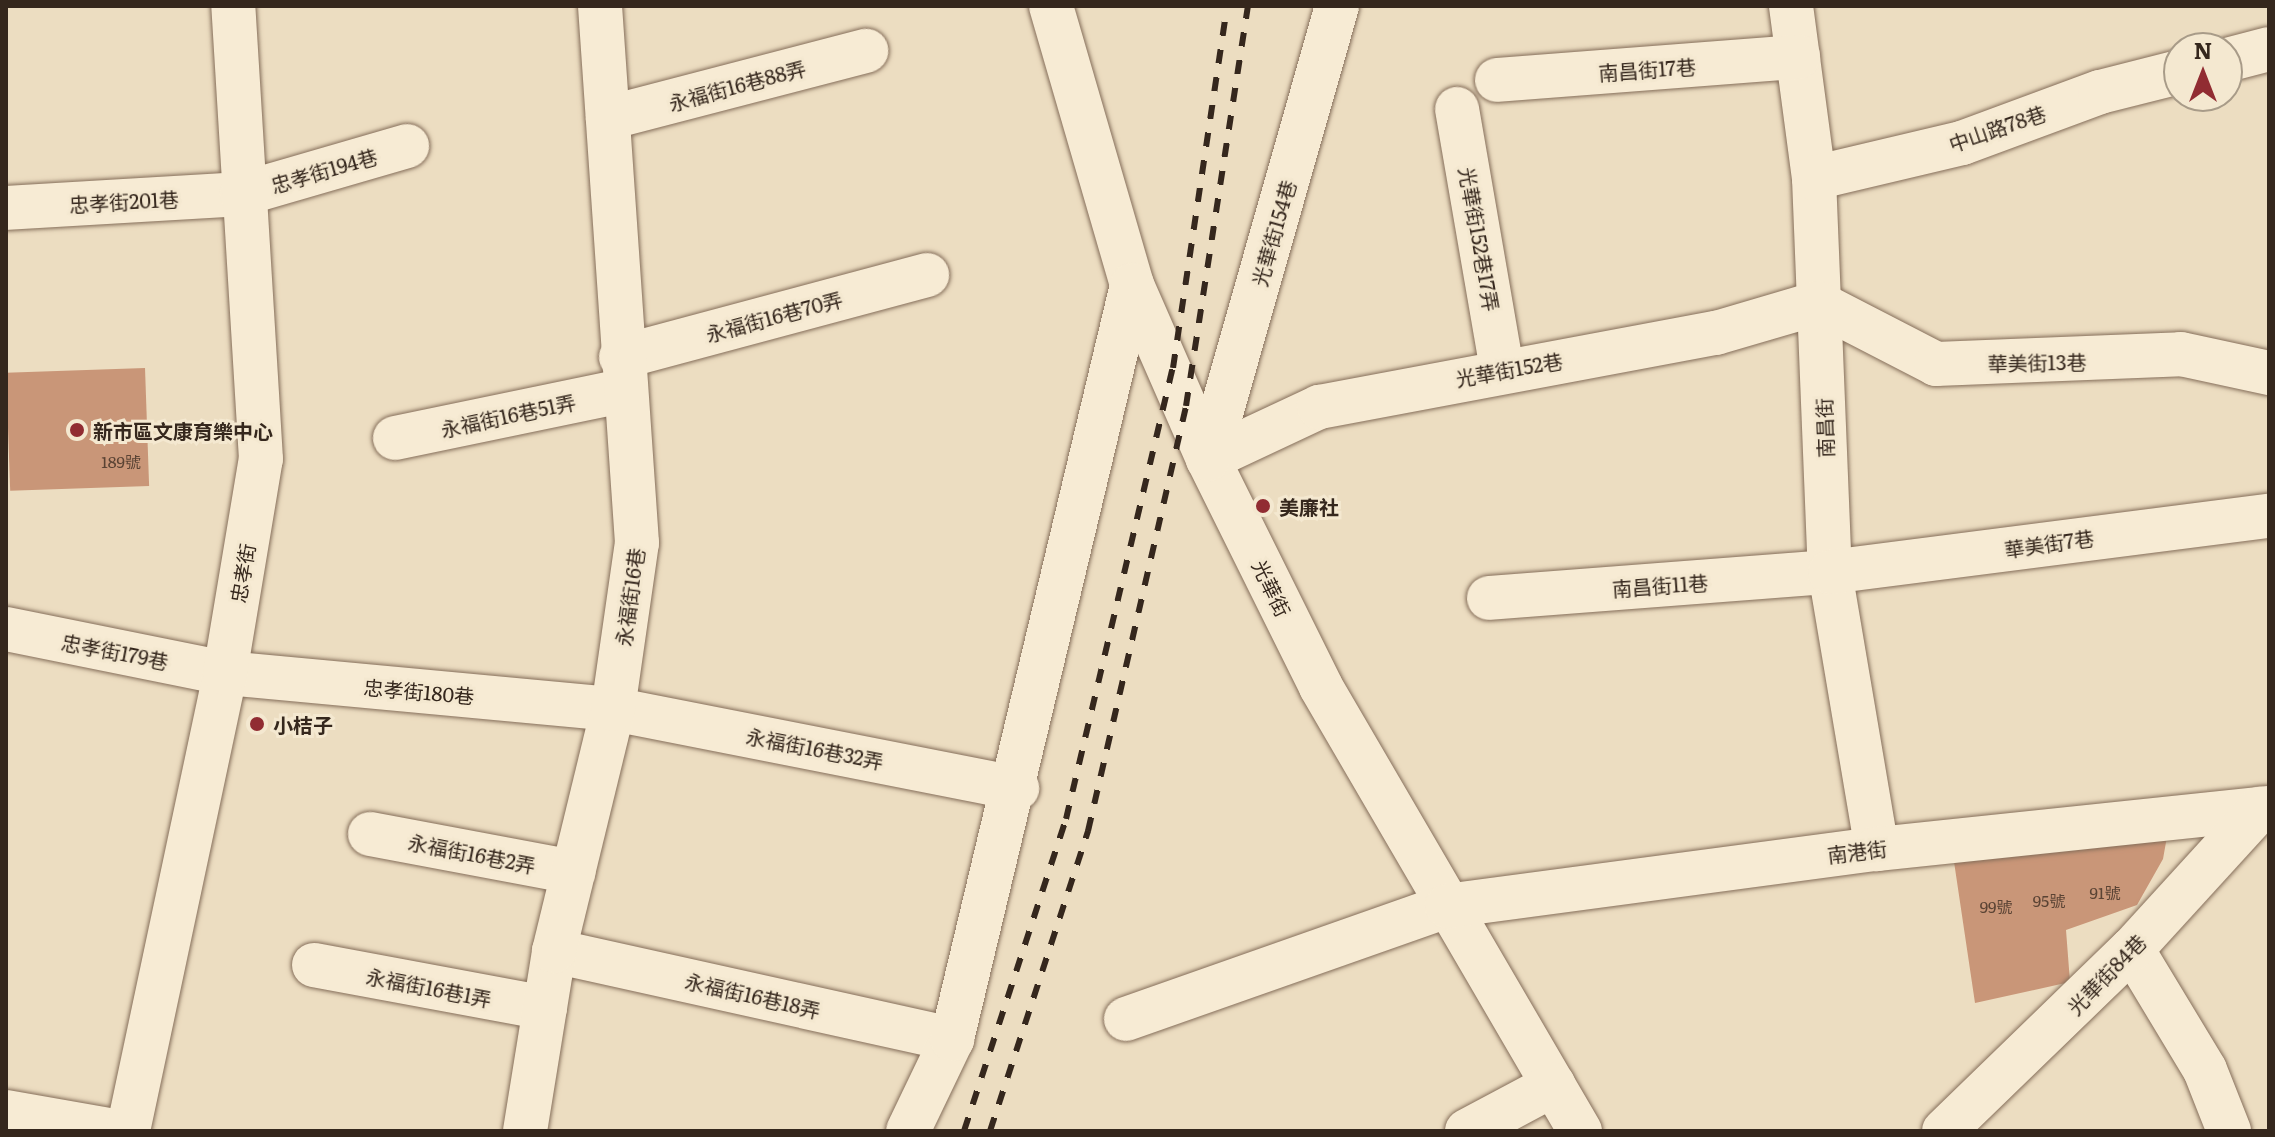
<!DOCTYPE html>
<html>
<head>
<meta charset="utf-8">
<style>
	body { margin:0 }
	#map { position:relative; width:2275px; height:1137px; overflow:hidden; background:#ecddc1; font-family:Literata,"Noto Sans TC",serif }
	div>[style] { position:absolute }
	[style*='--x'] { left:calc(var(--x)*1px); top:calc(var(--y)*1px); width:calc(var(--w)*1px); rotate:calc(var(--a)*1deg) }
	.building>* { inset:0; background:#c99678; transform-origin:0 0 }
	.roads { filter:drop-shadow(0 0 2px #856e5a) drop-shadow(0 0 2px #856e5a) }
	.minor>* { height:44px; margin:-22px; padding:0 22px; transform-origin:22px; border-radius:22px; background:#f7ebd4 }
	.rail>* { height:6px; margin-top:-3px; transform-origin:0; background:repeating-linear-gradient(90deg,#35271d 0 14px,transparent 0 28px) }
	.dots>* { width:22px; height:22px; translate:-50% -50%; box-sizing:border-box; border:4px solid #f4e8d0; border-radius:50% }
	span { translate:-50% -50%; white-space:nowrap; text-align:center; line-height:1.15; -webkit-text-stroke:6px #f4e8d0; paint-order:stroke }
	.number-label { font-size:16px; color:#5a4334 }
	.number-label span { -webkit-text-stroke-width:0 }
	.street-label { font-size:20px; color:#35271d }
	.poi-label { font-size:20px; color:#35271d; font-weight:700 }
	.left { translate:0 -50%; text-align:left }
	.frame { position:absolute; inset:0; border:8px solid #35271d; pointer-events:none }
	.north { position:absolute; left:2163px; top:32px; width:80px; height:80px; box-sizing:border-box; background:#f4e8d0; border:2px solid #a89b88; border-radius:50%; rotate:0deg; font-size:22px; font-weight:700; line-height:32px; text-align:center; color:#35271d }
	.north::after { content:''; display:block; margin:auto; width:28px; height:36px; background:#912c32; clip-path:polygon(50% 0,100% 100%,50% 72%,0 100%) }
</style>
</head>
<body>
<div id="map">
	<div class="building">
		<i style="left:145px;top:368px;width:118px;height:139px;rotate:88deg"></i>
		<i style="clip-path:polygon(2168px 831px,2163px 859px,2137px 905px,2066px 930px,2070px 982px,1975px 1003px,1953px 855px)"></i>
	</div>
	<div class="roads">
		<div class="minor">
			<i style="--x:1051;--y:6;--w:291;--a:73.8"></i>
			<i style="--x:1132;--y:285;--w:190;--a:66.4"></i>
			<i style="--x:1208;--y:459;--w:254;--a:63.6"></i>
			<i style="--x:1321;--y:687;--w:514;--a:59.74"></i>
			<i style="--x:1791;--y:6;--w:174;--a:82.4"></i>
			<i style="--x:1814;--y:178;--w:394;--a:87.7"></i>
			<i style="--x:1830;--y:572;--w:281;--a:80.4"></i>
			<i style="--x:2227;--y:60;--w:43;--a:-14.7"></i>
			<i style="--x:1497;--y:80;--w:302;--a:-4.4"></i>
			<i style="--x:1457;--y:109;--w:264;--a:80.2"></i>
			<i style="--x:608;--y:118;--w:267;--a:-14.6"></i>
			<i style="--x:1814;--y:178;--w:152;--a:-13.3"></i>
			<i style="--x:1962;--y:143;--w:147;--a:-20.3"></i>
			<i style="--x:2100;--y:92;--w:81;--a:-14.2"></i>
			<i style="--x:6;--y:208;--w:236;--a:-3.4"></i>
			<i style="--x:242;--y:194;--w:172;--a:-16.2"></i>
			<i style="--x:621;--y:357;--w:317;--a:-15"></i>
			<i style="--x:395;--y:438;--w:232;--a:-11.7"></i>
			<i style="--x:1208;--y:459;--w:123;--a:-25.1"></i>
			<i style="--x:1319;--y:407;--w:404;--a:-10.6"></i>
			<i style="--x:1716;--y:333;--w:106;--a:-16.4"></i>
			<i style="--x:1818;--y:303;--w:133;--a:27.3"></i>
			<i style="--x:1936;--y:364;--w:245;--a:-2.3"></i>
			<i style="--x:2181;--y:354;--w:90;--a:12.2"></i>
			<i style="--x:1208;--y:459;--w:471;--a:-74.1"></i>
			<i style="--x:1489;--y:598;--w:342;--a:-4.4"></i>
			<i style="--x:1830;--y:572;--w:443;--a:-7.3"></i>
			<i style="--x:6;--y:629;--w:223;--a:11.4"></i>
			<i style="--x:225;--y:673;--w:390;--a:5.3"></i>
			<i style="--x:613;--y:709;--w:412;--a:11.1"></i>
			<i style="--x:370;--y:834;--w:207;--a:10.6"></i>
			<i style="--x:2132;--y:949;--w:141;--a:58.9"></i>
			<i style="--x:2205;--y:1070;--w:66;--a:68.5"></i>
			<i style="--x:554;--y:951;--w:408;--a:12.5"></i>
			<i style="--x:314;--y:965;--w:235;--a:10.5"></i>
			<i style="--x:1126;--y:1019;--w:340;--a:-19.4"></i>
			<i style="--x:1447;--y:906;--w:434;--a:-7.6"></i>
			<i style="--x:1877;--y:849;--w:394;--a:-6"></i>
			<i style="--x:6;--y:1112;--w:111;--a:9.9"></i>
			<i style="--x:128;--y:1131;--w:468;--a:-78"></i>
			<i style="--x:225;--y:673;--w:217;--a:-80.5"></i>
			<i style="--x:261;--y:459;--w:454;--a:-93.5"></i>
			<i style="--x:525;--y:1131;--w:182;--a:-80.8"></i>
			<i style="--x:554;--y:951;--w:249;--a:-76.3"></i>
			<i style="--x:613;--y:709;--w:168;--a:-81.8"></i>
			<i style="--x:637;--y:543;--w:538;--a:-93.94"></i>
			<i style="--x:908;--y:1131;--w:102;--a:-64.4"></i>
			<i style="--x:952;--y:1039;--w:775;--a:-76.57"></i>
			<i style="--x:1467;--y:1131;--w:98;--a:-28.1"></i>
			<i style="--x:1944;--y:1131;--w:262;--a:-44.1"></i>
			<i style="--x:2132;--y:949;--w:190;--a:-47.6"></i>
		</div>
	</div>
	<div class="rail">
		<i style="--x:964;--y:1131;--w:328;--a:-71.9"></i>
		<i style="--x:1066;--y:819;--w:464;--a:-76.7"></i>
		<i style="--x:1173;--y:368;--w:366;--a:-81.5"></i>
		<i style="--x:990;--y:1131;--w:316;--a:-71.9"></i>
		<i style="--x:1088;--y:831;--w:436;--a:-77"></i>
		<i style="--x:1186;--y:406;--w:405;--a:-81.2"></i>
	</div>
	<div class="dots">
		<i style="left:77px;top:430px;background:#912c32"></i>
		<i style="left:1263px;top:506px;background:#912c32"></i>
		<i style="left:257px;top:724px;background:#912c32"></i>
	</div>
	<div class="number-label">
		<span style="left:121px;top:461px">189號</span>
		<span style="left:2105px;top:892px">91號</span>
		<span style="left:2049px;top:900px">95號</span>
		<span style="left:1996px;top:906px">99號</span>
	</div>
	<div class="street-label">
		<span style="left:1647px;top:69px;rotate:-4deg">南昌街17巷</span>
		<span style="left:737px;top:85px;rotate:-15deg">永福街16巷88弄</span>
		<span style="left:1997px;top:128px;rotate:-19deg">中山路78巷</span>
		<span style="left:324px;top:170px;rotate:-16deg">忠孝街194巷</span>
		<span style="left:124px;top:201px;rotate:-3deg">忠孝街201巷</span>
		<span style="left:1273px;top:233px;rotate:-74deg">光華街154巷</span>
		<span style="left:1480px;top:239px;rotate:80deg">光華街152巷17弄</span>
		<span style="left:774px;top:316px;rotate:-15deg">永福街16巷70弄</span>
		<span style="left:2037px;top:362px;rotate:-1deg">華美街13巷</span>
		<span style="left:1509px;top:369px;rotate:-10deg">光華街152巷</span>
		<span style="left:508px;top:415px;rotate:-12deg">永福街16巷51弄</span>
		<span style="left:1824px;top:428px;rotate:-92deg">南昌街</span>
		<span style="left:2049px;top:543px;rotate:-8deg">華美街7巷</span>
		<span style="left:242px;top:573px;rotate:-80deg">忠孝街</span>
		<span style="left:1660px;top:585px;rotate:-4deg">南昌街11巷</span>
		<span style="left:1272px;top:588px;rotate:64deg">光華街</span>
		<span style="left:629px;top:597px;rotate:-82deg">永福街16巷</span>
		<span style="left:115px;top:651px;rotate:11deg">忠孝街179巷</span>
		<span style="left:419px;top:691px;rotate:5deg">忠孝街180巷</span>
		<span style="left:815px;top:748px;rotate:11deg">永福街16巷32弄</span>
		<span style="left:1857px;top:851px;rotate:-7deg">南港街</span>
		<span style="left:472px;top:853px;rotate:11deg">永福街16巷2弄</span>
		<span style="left:2106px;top:974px;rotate:-46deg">光華街84巷</span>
		<span style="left:429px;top:987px;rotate:11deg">永福街16巷1弄</span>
		<span style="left:753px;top:995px;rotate:13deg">永福街16巷18弄</span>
	</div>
	<div class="poi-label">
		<span class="left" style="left:93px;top:430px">新市區文康育樂中心</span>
		<span class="left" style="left:1279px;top:506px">美廉社</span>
		<span class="left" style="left:273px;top:724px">小桔子</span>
	</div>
	<div class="frame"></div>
	<div class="north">N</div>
</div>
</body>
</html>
